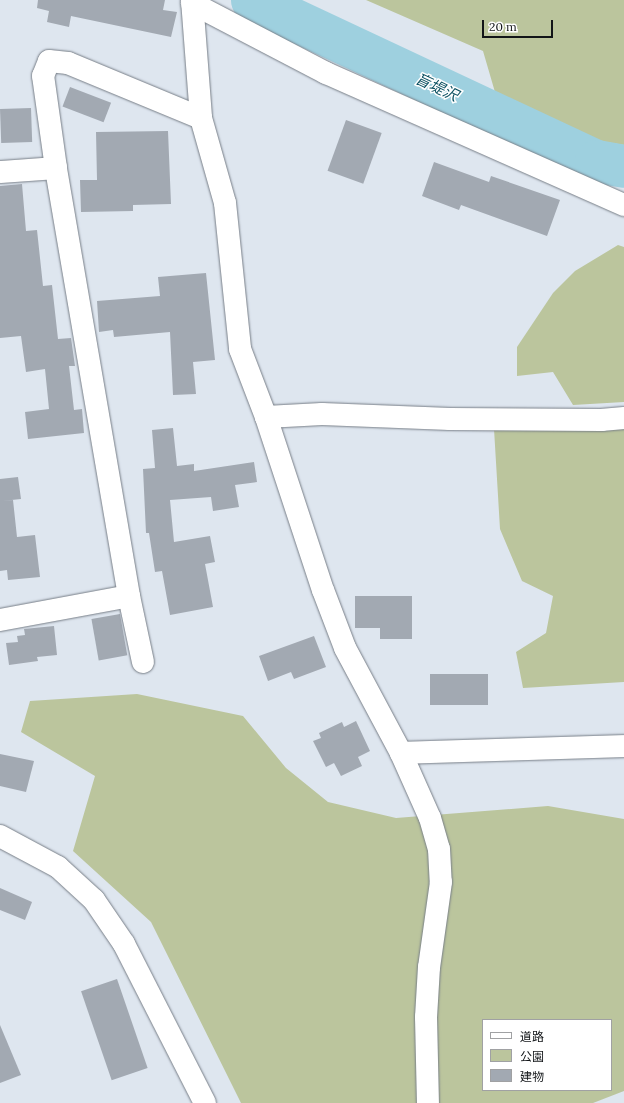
<!DOCTYPE html>
<html>
<head>
<meta charset="utf-8">
<style>
	body { margin:0 }
	#map { position:relative; width:624px; height:1103px; overflow:hidden; background:#dee6ef; font-family:Lora,"Noto Sans JP",serif }
	div>[style] { position:absolute }
	[style*='--x'] { left:calc(var(--x)*1px); top:calc(var(--y)*1px); width:calc(var(--w)*1px); rotate:calc(var(--a)*1deg) }
	.green>* { inset:0; background:#bbc59d }
	.river>* { height:43px; margin:-21.5px; padding:0 21.5px; transform-origin:21.5px; border-radius:21.5px; background:#9ed0df }
	.building>* { inset:0; background:#a2a9b2; transform-origin:0 0 }
	.roads { filter:drop-shadow(0 0 1px #777e87) drop-shadow(0 0 1px #777e87) }
	.minor>* { height:22px; margin:-11px; padding:0 11px; transform-origin:11px; border-radius:11px; background:#fff }
	span { translate:-50% -50%; white-space:nowrap; text-align:center; line-height:1.15; -webkit-text-stroke:3px #fff; paint-order:stroke }
	.water-label { font-size:15px; color:#0d5263; font-style:italic }
	.legend { position:absolute; left:482px; top:1019px; width:130px; height:72px; box-sizing:border-box; background:#fff; border:1px solid #a0a1a3; margin:0; padding:5px 7px; list-style:none; font-size:12px; color:#121518 }
	.legend li { display:flex; align-items:center; gap:8px; height:20px }
	.legend b { width:20px; border:1px solid #a0a1a3 }
	.scale { position:absolute; left:482px; top:20px; width:71px; height:18px; box-sizing:border-box; border:2px solid #121518; border-top:0; padding-left:5px; font-size:12px; line-height:14px; white-space:nowrap; color:#121518; -webkit-text-stroke:3px #fff; paint-order:stroke }
</style>
</head>
<body>
<div id="map">
	<div class="green">
		<i style="clip-path:polygon(366px 0,624px 0,624px 145px,587px 139px,497px 99px,483px 51px)"></i>
		<i style="clip-path:polygon(618px 245px,624px 247px,624px 402px,573px 405px,553px 372px,517px 376px,517px 347px,553px 293px,575px 271px)"></i>
		<i style="clip-path:polygon(624px 428px,624px 682px,523px 688px,516px 652px,546px 633px,553px 596px,522px 581px,500px 529px,494px 429px)"></i>
		<i style="clip-path:polygon(evenodd,137px 694px,243px 716px,286px 768px,328px 802px,396px 818px,548px 806px,624px 819px,624px 1091px,593px 1103px,241px 1103px,151px 922px,73px 851px,95px 776px,21px 732px,30px 701px,137px 694px,483px 1020px,611px 1020px,611px 1090px,483px 1090px,483px 1020px)"></i>
	</div>
	<div class="river">
		<i style="--x:252;--y:0;--w:380;--a:25.1"></i>
		<i style="--x:596;--y:161;--w:28;--a:10"></i>
	</div>
	<div class="building">
		<i style="clip-path:polygon(38px 0,165px 0,163px 10px,177px 12px,171px 37px,71px 16px,69px 27px,47px 22px,49px 11px,37px 8px)"></i>
		<i style="left:70px;top:87px;width:44px;height:21px;rotate:21deg"></i>
		<i style="left:31px;top:108px;width:34px;height:31px;rotate:88deg"></i>
		<i style="left:346px;top:120px;width:38px;height:54px;rotate:20deg"></i>
		<i style="clip-path:polygon(168px 131px,171px 204px,133px 205px,133px 211px,81px 212px,80px 180px,97px 180px,96px 132px)"></i>
		<i style="clip-path:polygon(434px 162px,489px 182px,491px 176px,560px 200px,547px 236px,461px 205px,459px 210px,422px 196px)"></i>
		<i style="clip-path:polygon(22px 184px,26px 231px,37px 230px,43px 286px,52px 285px,58px 339px,71px 338px,75px 366px,69px 366px,74px 410px,82px 409px,84px 433px,28px 439px,25px 412px,49px 409px,45px 369px,26px 372px,21px 336px,0 338px,0 186px)"></i>
		<i style="clip-path:polygon(206px 273px,215px 360px,193px 362px,196px 394px,173px 395px,170px 332px,114px 337px,113px 330px,99px 332px,97px 301px,160px 296px,158px 277px)"></i>
		<i style="clip-path:polygon(173px 428px,177px 466px,194px 464px,194px 471px,254px 462px,257px 482px,235px 485px,239px 507px,213px 511px,211px 497px,170px 500px,174px 542px,210px 536px,215px 562px,205px 564px,213px 607px,170px 615px,162px 571px,155px 572px,149px 533px,146px 533px,143px 469px,155px 468px,152px 430px)"></i>
		<i style="clip-path:polygon(18px 477px,21px 499px,2px 501px,13px 500px,17px 537px,35px 535px,40px 577px,8px 580px,7px 570px,0 571px,0 479px)"></i>
		<i style="clip-path:polygon(355px 596px,412px 596px,412px 639px,380px 639px,380px 628px,355px 628px)"></i>
		<i style="left:120px;top:614px;width:42px;height:29px;rotate:80deg"></i>
		<i style="clip-path:polygon(54px 626px,57px 655px,37px 657px,38px 661px,9px 665px,6px 643px,18px 642px,17px 636px,25px 635px,24px 629px)"></i>
		<i style="clip-path:polygon(314px 636px,326px 667px,294px 679px,291px 672px,268px 681px,259px 656px)"></i>
		<i style="left:488px;top:674px;width:31px;height:58px;rotate:90deg"></i>
		<i style="clip-path:polygon(356px 721px,370px 751px,358px 757px,362px 766px,341px 776px,334px 763px,326px 767px,313px 741px,321px 738px,319px 733px,342px 722px,344px 727px)"></i>
		<i style="clip-path:polygon(0 754px,34px 761px,26px 792px,0 786px)"></i>
		<i style="clip-path:polygon(0 888px,32px 902px,25px 920px,0 910px)"></i>
		<i style="left:117px;top:979px;width:94px;height:38px;rotate:71deg"></i>
		<i style="clip-path:polygon(0 1025px,21px 1075px,0 1083px)"></i>
	</div>
	<div class="roads">
		<div class="minor">
			<i style="--x:192;--y:0;--w:118;--a:85.6"></i>
			<i style="--x:201;--y:118;--w:88;--a:74.2"></i>
			<i style="--x:225;--y:203;--w:147;--a:84.1"></i>
			<i style="--x:240;--y:349;--w:73;--a:69.1"></i>
			<i style="--x:266;--y:417;--w:182;--a:71.8"></i>
			<i style="--x:323;--y:590;--w:62;--a:69.2"></i>
			<i style="--x:345;--y:648;--w:119;--a:61.9"></i>
			<i style="--x:401;--y:753;--w:71;--a:66"></i>
			<i style="--x:430;--y:818;--w:32;--a:74"></i>
			<i style="--x:439;--y:849;--w:33;--a:87"></i>
			<i style="--x:441;--y:882;--w:86;--a:98"></i>
			<i style="--x:429;--y:967;--w:50;--a:93.4"></i>
			<i style="--x:426;--y:1017;--w:86;--a:88.7"></i>
			<i style="--x:192;--y:3;--w:151;--a:27.6"></i>
			<i style="--x:326;--y:73;--w:326;--a:23.9"></i>
			<i style="--x:0;--y:172;--w:56;--a:-4.1"></i>
			<i style="--x:266;--y:417;--w:56;--a:-3.1"></i>
			<i style="--x:322;--y:414;--w:128;--a:2.2"></i>
			<i style="--x:450;--y:419;--w:151;--a:0.4"></i>
			<i style="--x:601;--y:420;--w:23;--a:-5"></i>
			<i style="--x:0;--y:620;--w:131;--a:-10.5"></i>
			<i style="--x:143;--y:662;--w:67;--a:-102"></i>
			<i style="--x:129;--y:596;--w:434;--a:-99.7"></i>
			<i style="--x:56;--y:168;--w:93;--a:-98"></i>
			<i style="--x:43;--y:76;--w:16;--a:-68"></i>
			<i style="--x:49;--y:61;--w:19;--a:6"></i>
			<i style="--x:68;--y:63;--w:144;--a:22.5"></i>
			<i style="--x:401;--y:753;--w:223;--a:-1.8"></i>
			<i style="--x:0;--y:836;--w:66;--a:28.1"></i>
			<i style="--x:58;--y:867;--w:49;--a:42.5"></i>
			<i style="--x:94;--y:900;--w:53;--a:55.7"></i>
			<i style="--x:124;--y:944;--w:178;--a:63"></i>
		</div>
	</div>
	<div class="water-label">
		<span style="left:437px;top:87px;rotate:25deg">盲堤沢</span>
	</div>
	<ul class="legend">
	<li><b style="height:5px;background:#fff"></b>道路</li>
	<li><b style="height:11px;background:#bbc59d"></b>公園</li>
	<li><b style="height:11px;background:#a2a9b2"></b>建物</li>
	</ul>
	<div class="scale">20 m</div>
</div>
</body>
</html>
